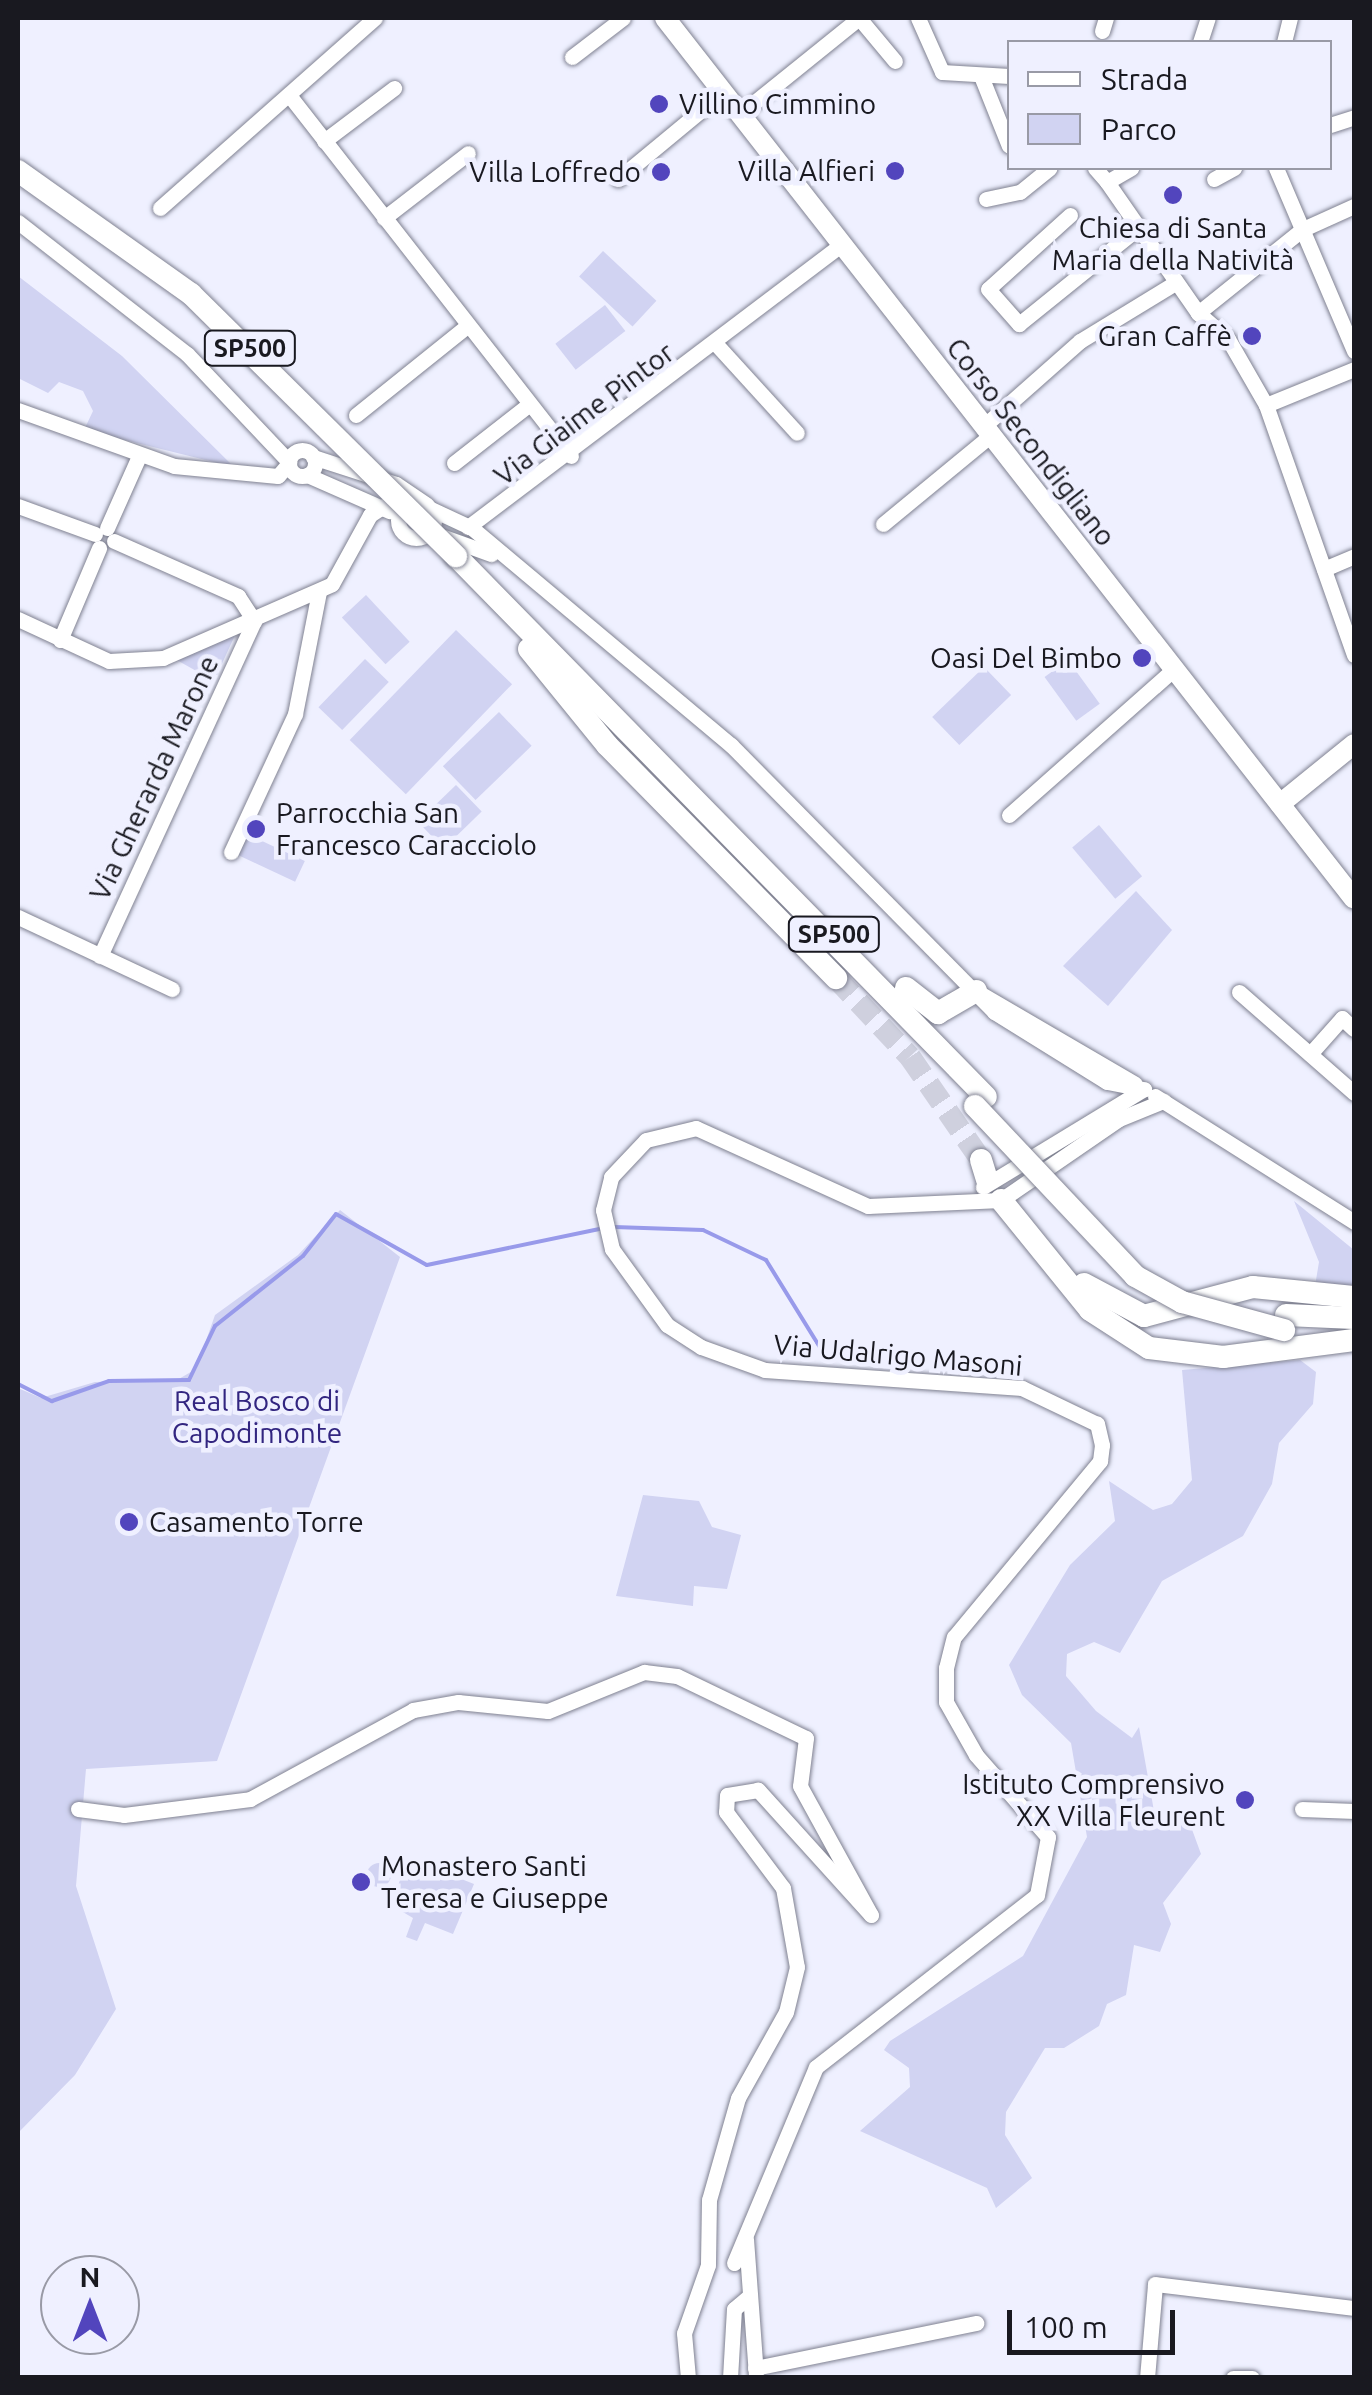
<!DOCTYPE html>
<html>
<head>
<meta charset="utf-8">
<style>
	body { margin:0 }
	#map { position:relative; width:1372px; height:2395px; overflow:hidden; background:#eff0ff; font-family:Ubuntu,sans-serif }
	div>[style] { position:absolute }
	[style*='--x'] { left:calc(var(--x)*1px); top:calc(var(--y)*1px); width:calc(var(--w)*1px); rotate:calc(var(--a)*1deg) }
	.green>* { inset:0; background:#d1d3f2; transform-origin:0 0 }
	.round { border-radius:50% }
	.stream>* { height:4px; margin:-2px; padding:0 2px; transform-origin:2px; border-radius:2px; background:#989aea }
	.highway-tunnel>* { height:22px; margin-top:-11px; transform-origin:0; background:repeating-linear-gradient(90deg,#cfd0de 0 22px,transparent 0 33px) }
	.roads { filter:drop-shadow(0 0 2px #7f8191) drop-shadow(0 0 2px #7f8191) }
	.minor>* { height:15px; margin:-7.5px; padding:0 7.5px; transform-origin:7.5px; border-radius:7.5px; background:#fff }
	.minor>.ring { margin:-7.5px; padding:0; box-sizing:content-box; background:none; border:15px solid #fff; border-radius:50% }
	.major>* { height:20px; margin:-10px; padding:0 10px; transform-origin:10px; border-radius:10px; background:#fff }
	.highway>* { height:22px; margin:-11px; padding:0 11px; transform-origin:11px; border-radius:11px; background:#fff }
	.bridges { filter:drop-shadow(0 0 2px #7f8191) drop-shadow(0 0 2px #7f8191) }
	.highway-bridge>* { height:22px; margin:-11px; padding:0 11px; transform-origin:11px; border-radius:11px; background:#fff }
	.dots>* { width:28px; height:28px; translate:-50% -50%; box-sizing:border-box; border:5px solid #eff0ff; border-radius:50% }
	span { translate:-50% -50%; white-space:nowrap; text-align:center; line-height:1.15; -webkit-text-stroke:9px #eff0ff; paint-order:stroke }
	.shield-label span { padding:2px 8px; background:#eff0ff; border:2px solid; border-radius:8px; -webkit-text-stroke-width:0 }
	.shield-label { font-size:25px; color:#191920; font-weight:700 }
	.poi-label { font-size:28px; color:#191920 }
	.left { translate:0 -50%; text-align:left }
	.right { translate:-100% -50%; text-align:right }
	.street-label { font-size:28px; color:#191920 }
	.park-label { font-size:28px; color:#322580 }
	.frame { position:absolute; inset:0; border:20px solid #191920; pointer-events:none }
	.legend { position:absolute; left:1007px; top:40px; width:325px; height:130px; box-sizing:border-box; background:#eff0ff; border:2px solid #999aa6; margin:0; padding:12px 18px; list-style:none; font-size:30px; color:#191920 }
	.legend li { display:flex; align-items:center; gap:20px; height:50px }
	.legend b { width:50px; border:2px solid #999aa6 }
	.north { position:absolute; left:40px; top:2255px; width:100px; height:100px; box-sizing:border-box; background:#eff0ff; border:2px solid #999aa6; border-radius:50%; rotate:0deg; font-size:28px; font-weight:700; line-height:40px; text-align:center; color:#191920 }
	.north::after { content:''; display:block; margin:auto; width:35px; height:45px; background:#5245bd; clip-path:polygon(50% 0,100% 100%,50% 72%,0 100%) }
	.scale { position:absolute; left:1007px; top:2310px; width:168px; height:45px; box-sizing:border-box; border:5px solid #191920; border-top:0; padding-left:12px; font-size:30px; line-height:35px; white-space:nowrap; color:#191920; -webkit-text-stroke:8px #eff0ff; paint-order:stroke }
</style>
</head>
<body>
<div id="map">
	<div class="green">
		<i style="left:603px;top:251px;width:73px;height:35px;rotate:43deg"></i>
		<i style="clip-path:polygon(18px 276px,122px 356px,234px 467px,84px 430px,93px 411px,83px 391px,59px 382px,48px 393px,18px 378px)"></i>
		<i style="left:605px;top:305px;width:33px;height:63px;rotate:52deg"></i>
		<i style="left:366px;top:595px;width:64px;height:33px;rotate:47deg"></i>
		<i style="left:456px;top:630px;width:78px;height:153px;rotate:44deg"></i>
		<i style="clip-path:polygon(236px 633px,214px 681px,175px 659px)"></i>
		<i style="left:365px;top:659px;width:33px;height:67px;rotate:44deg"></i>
		<i style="left:1068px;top:660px;width:54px;height:29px;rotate:54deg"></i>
		<i style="left:984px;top:667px;width:39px;height:72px;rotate:46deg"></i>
		<i style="left:499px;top:712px;width:47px;height:78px;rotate:46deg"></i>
		<i style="left:456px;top:785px;width:37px;height:53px;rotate:46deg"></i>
		<i style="left:1099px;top:825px;width:67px;height:35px;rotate:50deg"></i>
		<i style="left:245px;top:833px;width:66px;height:23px;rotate:25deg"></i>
		<i style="clip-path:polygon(1136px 891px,1172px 930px,1108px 1006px,1063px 966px)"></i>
		<i style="clip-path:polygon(1294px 1201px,1354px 1250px,1354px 1291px,1315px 1286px,1319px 1262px)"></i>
		<i style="clip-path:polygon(340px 1210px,400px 1257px,217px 1761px,86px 1769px,76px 1886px,116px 2009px,75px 2075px,18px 2133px,18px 1388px,41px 1398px,95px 1382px,177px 1380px,196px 1369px,215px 1315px,298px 1255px)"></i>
		<i style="clip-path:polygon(1300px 1360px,1316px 1372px,1313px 1404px,1279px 1443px,1272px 1484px,1243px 1536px,1162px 1581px,1120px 1653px,1094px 1642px,1067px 1654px,1066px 1676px,1096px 1711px,1132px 1738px,1139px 1727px,1154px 1811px,1169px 1826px,1190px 1824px,1201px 1854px,1163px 1903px,1171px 1924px,1160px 1952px,1134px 1945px,1126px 1995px,1107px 2004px,1099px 2026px,1064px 2048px,1045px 2048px,1006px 2112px,1005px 2135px,1032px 2178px,996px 2208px,987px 2188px,860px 2131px,910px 2087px,909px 2068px,884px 2050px,890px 2041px,1023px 1956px,1087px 1837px,1071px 1743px,1022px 1695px,1009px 1665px,1070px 1565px,1115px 1521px,1109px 1481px,1153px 1510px,1172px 1504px,1192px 1480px,1182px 1370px)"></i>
		<i style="clip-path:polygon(643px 1495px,699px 1501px,712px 1527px,741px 1535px,727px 1589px,694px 1586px,693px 1606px,616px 1596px)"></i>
		<i style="clip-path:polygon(408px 1858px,474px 1884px,453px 1934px,425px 1923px,417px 1941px,406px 1937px,413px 1918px,391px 1905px)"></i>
		<i class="round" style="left:367px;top:1863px;width:24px;height:24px"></i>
	</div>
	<div class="stream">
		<i style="--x:614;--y:1227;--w:89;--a:1.9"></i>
		<i style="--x:703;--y:1230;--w:70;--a:25.5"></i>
		<i style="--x:766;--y:1260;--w:114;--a:58.3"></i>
		<i style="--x:18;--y:1384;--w:38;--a:27"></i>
		<i style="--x:52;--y:1401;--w:60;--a:-19.3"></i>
		<i style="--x:109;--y:1381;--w:80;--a:-0.7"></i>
		<i style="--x:189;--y:1380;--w:60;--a:-64.3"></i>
		<i style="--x:215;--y:1326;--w:112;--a:-38.5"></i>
		<i style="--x:303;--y:1256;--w:53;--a:-51.8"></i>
		<i style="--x:336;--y:1214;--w:104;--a:29.3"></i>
		<i style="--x:427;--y:1265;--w:181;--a:-11.8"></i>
	</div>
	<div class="highway-tunnel">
		<i style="--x:836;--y:978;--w:108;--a:46.9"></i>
		<i style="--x:910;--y:1057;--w:125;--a:55.4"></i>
	</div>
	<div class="roads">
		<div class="minor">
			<i style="--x:859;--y:18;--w:56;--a:50.1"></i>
			<i style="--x:918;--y:18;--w:59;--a:66"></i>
			<i style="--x:942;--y:72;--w:67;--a:3.4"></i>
			<i style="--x:1102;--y:31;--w:14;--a:-73"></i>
			<i style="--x:1200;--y:42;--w:25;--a:-72"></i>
			<i style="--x:1284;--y:42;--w:25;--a:-76"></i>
			<i style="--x:572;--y:57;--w:64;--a:-37.4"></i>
			<i style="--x:981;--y:76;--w:75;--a:68.2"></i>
			<i style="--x:289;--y:95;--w:458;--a:52"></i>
			<i style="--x:740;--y:114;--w:153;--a:-38.9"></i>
			<i style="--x:1330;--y:125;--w:25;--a:-18"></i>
			<i style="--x:324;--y:141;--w:88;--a:-37.1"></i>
			<i style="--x:1095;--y:168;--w:18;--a:49"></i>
			<i style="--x:1107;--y:182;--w:28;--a:-30"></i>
			<i style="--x:1276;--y:168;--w:199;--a:66.9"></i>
			<i style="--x:618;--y:179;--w:136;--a:-39.6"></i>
			<i style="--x:1214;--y:179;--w:23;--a:-29"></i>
			<i style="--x:1107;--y:182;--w:160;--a:55.2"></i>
			<i style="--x:1198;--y:313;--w:40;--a:41"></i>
			<i style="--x:1228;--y:339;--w:76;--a:60.1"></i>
			<i style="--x:1266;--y:405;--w:265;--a:70.6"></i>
			<i style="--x:986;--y:199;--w:35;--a:-12"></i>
			<i style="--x:1020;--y:192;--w:38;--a:-39"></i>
			<i style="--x:160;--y:208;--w:287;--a:-41.5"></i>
			<i style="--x:1070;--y:215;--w:110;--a:137.9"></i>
			<i style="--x:988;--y:289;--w:47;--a:48.5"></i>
			<i style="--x:1019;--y:324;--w:153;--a:-38.9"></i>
			<i style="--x:384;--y:218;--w:106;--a:-37.7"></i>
			<i style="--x:18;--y:222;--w:214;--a:38"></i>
			<i style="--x:187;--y:354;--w:149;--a:46.6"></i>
			<i style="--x:1198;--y:313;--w:134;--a:-38.7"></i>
			<i style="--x:1303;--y:229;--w:56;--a:-24.3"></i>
			<i style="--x:716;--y:344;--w:120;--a:47.7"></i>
			<i style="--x:1266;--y:405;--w:95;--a:-22.2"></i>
			<i style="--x:18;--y:410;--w:166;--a:19.7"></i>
			<i style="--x:174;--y:466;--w:104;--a:5.5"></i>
			<i style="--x:278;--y:476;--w:17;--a:-50"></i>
			<i style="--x:356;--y:415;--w:142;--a:-38.7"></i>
			<i style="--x:984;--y:426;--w:128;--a:-41.5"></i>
			<i style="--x:1080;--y:341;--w:111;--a:-31.4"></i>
			<i class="ring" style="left:289px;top:450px;width:11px;height:11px"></i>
			<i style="--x:313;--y:457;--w:87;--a:18"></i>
			<i style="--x:396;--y:484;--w:37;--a:34"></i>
			<i style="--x:454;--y:463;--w:93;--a:-38"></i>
			<i style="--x:307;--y:475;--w:90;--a:23.7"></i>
			<i class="ring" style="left:398px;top:502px;width:21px;height:21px"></i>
			<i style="--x:18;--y:506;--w:82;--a:20"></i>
			<i style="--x:431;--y:509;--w:45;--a:24.9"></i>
			<i style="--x:472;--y:528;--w:338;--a:40"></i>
			<i style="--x:731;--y:745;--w:375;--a:45.4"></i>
			<i style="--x:994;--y:1012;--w:133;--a:31.8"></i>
			<i style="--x:1107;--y:1082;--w:38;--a:11"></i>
			<i style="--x:883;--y:524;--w:140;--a:-39.5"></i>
			<i style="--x:468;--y:527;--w:469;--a:-37.1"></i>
			<i style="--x:107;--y:528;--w:79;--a:-66"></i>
			<i style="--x:433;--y:533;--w:62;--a:19.9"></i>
			<i style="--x:114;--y:541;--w:136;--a:23.9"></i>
			<i style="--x:238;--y:596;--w:30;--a:57"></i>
			<i style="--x:1324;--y:569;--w:33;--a:-23"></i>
			<i style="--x:18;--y:619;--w:100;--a:24.8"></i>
			<i style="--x:109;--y:661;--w:54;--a:-3.2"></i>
			<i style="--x:163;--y:658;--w:184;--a:-23.6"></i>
			<i style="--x:332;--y:584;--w:79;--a:-61.2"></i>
			<i style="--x:370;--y:515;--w:17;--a:-33"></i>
			<i style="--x:60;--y:640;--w:100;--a:-67"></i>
			<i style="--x:1009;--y:815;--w:220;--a:-41.5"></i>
			<i style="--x:231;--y:852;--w:152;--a:-65.1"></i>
			<i style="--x:295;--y:714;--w:124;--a:-78.9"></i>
			<i style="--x:18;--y:917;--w:170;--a:25.1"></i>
			<i style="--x:100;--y:956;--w:369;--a:-65.3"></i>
			<i style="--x:976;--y:991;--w:184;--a:30.3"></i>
			<i style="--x:1239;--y:992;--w:153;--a:41.3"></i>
			<i style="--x:1310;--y:1054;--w:48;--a:-48.4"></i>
			<i style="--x:1342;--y:1018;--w:16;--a:43"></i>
			<i style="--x:1155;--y:1096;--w:236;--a:32.3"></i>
			<i style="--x:983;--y:1187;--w:188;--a:-31.3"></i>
			<i style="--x:78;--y:1809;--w:46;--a:7.4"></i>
			<i style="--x:124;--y:1815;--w:127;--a:-7.2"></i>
			<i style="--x:250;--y:1799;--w:186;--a:-28.6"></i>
			<i style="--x:413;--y:1710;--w:46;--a:-10.1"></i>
			<i style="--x:458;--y:1702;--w:90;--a:5.7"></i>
			<i style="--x:548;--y:1711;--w:104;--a:-22.1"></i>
			<i style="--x:644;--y:1672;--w:33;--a:7"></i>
			<i style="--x:677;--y:1676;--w:143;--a:25.7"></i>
			<i style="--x:806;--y:1738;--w:48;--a:97.1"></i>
			<i style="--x:800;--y:1786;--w:147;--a:61.2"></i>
			<i style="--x:871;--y:1915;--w:169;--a:-132.1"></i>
			<i style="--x:758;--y:1790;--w:31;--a:171"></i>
			<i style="--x:727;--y:1795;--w:17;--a:93"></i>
			<i style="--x:726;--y:1812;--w:95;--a:53.1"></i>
			<i style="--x:783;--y:1888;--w:80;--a:80"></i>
			<i style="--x:797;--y:1967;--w:46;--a:103.7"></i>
			<i style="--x:786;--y:2012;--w:98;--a:119.2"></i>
			<i style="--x:738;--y:2098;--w:106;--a:105.9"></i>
			<i style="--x:709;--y:2200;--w:65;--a:90.9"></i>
			<i style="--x:708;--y:2265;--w:72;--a:109.4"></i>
			<i style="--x:684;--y:2333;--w:45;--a:84.9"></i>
			<i style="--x:1302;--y:1809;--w:52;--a:2.2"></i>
			<i style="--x:746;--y:2239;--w:135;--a:85.8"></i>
			<i style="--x:734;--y:2263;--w:212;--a:-67.3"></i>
			<i style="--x:816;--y:2067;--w:280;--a:-37.9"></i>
			<i style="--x:1037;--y:1895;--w:59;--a:-79.3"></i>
			<i style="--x:1048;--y:1837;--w:109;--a:-131.3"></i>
			<i style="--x:976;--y:1755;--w:61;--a:-119.5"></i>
			<i style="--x:946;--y:1702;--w:34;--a:-90"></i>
			<i style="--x:946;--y:1668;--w:32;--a:-76"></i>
			<i style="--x:954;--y:1637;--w:229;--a:-50.3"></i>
			<i style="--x:1100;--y:1461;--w:16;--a:-83"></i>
			<i style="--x:1102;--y:1445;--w:22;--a:-103"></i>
			<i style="--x:1097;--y:1424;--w:83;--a:-154.4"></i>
			<i style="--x:1022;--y:1388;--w:258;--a:-176"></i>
			<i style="--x:765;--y:1370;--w:68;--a:-160.2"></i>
			<i style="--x:701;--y:1347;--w:40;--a:-147.1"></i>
			<i style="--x:667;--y:1325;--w:94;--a:-125.9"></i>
			<i style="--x:612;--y:1249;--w:40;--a:-103"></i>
			<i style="--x:603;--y:1210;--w:34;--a:-76"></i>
			<i style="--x:611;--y:1177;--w:51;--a:-46.6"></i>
			<i style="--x:646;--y:1140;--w:51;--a:-13.5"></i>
			<i style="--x:696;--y:1128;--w:189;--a:24.4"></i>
			<i style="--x:868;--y:1206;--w:133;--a:-2.6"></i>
			<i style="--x:1001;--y:1200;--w:143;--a:-34.5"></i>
			<i style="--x:1119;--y:1119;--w:48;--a:-22.2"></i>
			<i style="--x:755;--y:2368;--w:226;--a:-11.5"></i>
			<i style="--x:730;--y:2378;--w:69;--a:-86.7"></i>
			<i style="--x:734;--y:2309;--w:17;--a:-40"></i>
			<i style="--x:1147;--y:2378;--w:94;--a:-85.1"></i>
			<i style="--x:1155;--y:2284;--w:200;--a:6.9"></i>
			<i style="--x:1233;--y:2378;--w:19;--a:0"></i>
		</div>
		<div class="major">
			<i style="--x:665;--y:18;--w:1118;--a:51.97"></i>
			<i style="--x:1280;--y:804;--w:95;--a:-39"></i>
		</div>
		<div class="highway">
			<i style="--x:456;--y:556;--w:757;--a:45.59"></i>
			<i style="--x:529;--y:649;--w:124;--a:50.9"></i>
			<i style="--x:607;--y:745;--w:327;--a:45.5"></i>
			<i style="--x:906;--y:988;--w:41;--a:38"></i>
			<i style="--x:938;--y:1013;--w:44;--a:-30.1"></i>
			<i style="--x:981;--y:1160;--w:21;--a:73"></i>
			<i style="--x:1001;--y:1200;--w:141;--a:51"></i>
			<i style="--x:1090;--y:1310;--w:70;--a:32.8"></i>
			<i style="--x:1149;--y:1348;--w:75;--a:6.9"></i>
			<i style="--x:1223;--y:1357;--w:132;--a:-7.4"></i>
			<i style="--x:1084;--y:1284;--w:68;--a:28.1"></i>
			<i style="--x:1144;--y:1316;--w:113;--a:-14.9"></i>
			<i style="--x:1253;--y:1287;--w:101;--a:5.7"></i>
			<i style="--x:1286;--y:1315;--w:68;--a:2.5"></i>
		</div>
	</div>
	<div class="bridges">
		<div class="highway-bridge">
			<i style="--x:18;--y:171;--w:212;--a:35.4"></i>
			<i style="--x:191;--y:294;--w:373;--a:44.7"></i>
			<i style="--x:975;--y:1106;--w:233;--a:46.7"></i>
			<i style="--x:1135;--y:1276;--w:54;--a:29"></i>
			<i style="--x:1182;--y:1302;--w:106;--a:15.4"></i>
		</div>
	</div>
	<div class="dots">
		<i style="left:659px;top:104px;background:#5245bd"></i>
		<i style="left:895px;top:171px;background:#5245bd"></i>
		<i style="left:661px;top:172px;background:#5245bd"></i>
		<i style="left:1173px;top:195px;background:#5245bd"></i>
		<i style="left:1252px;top:336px;background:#5245bd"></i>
		<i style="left:1142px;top:658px;background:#5245bd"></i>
		<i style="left:256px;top:829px;background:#5245bd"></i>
		<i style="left:129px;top:1522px;background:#5245bd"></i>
		<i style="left:1245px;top:1800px;background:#5245bd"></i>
		<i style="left:361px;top:1882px;background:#5245bd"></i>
	</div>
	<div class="shield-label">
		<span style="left:250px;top:348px">SP500</span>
		<span style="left:834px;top:934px">SP500</span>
	</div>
	<div class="poi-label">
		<span class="left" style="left:679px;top:104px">Villino Cimmino</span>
		<span class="right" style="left:875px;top:171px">Villa Alfieri</span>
		<span class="right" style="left:641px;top:172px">Villa Loffredo</span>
		<span style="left:1173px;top:244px">Chiesa di Santa<br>Maria della Natività</span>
		<span class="right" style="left:1232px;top:336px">Gran Caffè</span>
		<span class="right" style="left:1122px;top:658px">Oasi Del Bimbo</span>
		<span class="left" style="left:276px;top:829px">Parrocchia San<br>Francesco Caracciolo</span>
		<span class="left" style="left:149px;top:1522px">Casamento Torre</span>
		<span class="right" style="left:1225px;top:1800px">Istituto Comprensivo<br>XX Villa Fleurent</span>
		<span class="left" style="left:381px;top:1882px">Monastero Santi<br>Teresa e Giuseppe</span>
	</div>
	<div class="street-label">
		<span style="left:584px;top:414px;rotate:-37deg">Via Giaime Pintor</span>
		<span style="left:1031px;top:442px;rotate:52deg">Corso Secondigliano</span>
		<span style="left:154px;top:778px;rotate:-65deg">Via Gherarda Marone</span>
		<span style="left:898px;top:1355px;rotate:5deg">Via Udalrigo Masoni</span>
	</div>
	<div class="park-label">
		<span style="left:257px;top:1417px">Real Bosco di<br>Capodimonte</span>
	</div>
	<div class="frame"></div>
	<ul class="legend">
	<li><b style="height:12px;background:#fff"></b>Strada</li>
	<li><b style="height:28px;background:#d1d3f2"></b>Parco</li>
	</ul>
	<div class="north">N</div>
	<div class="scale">100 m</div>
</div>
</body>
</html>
